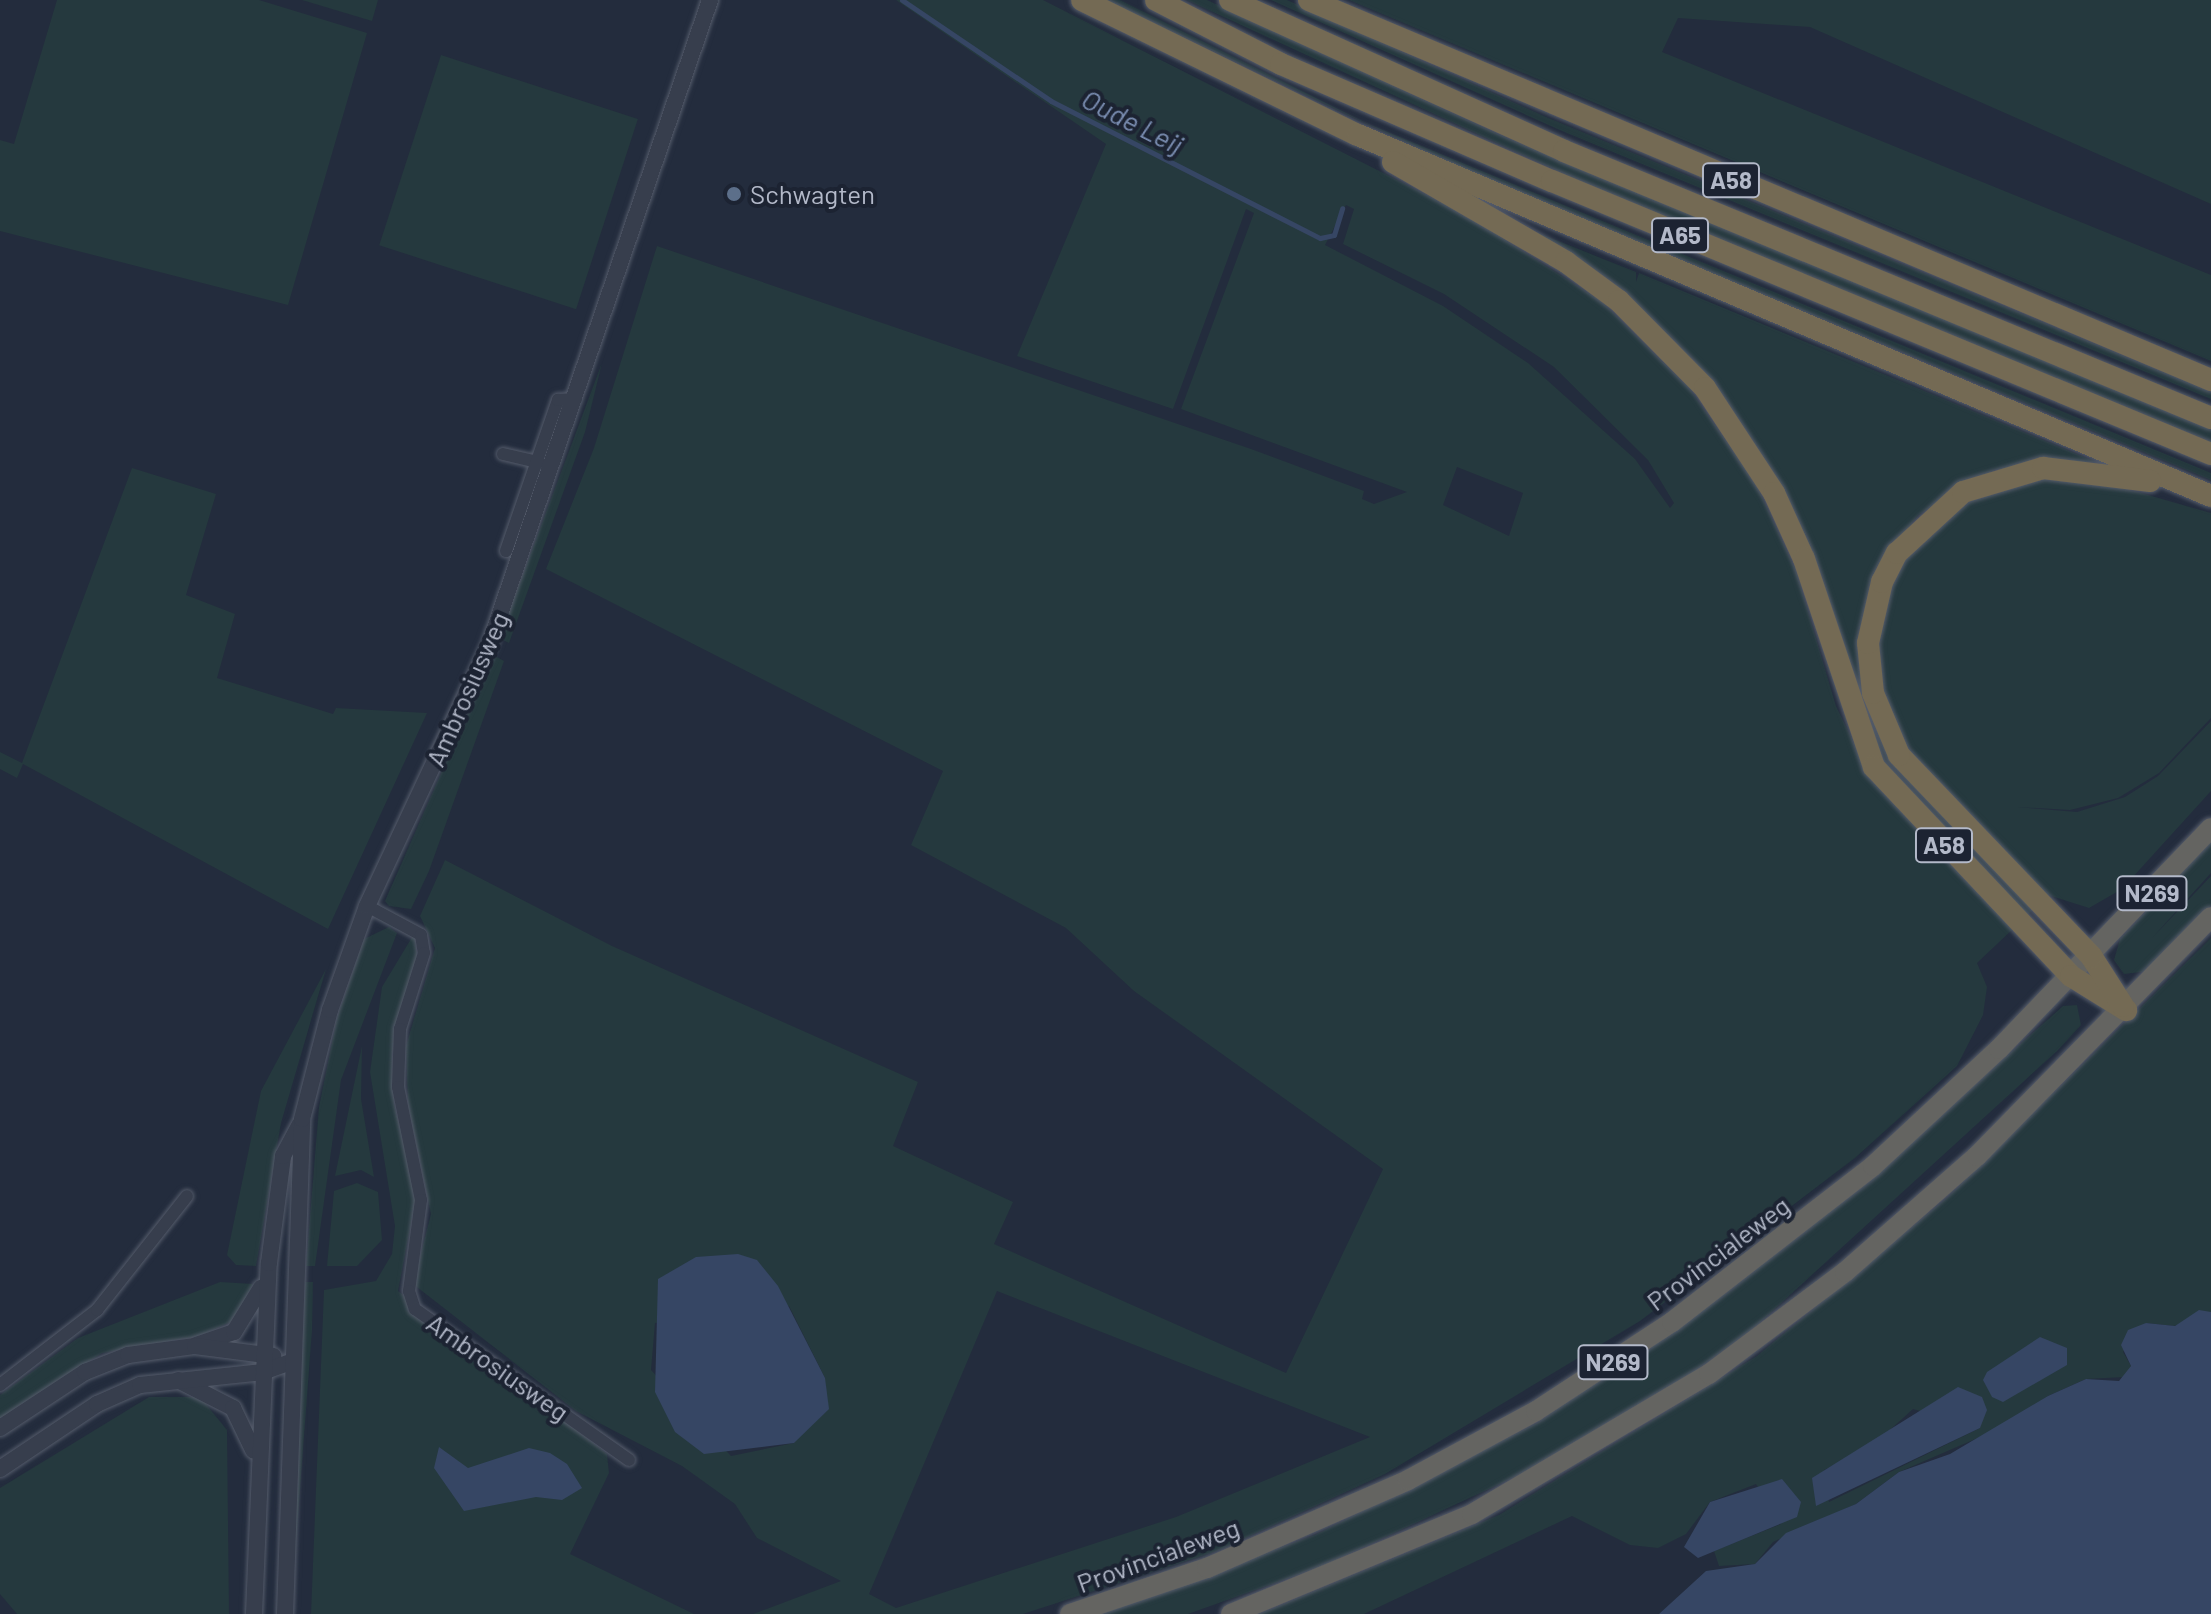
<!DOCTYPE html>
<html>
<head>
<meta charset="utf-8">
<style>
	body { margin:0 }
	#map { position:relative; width:2211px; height:1614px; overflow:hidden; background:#232c3d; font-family:Barlow,sans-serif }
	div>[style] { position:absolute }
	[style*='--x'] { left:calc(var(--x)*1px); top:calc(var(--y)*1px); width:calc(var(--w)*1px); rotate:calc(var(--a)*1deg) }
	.green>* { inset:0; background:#25393e; transform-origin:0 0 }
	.water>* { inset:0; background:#364664 }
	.stream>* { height:5px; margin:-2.5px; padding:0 2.5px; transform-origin:2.5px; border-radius:2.5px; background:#364664 }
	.roads { filter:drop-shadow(0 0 2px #555c6b) drop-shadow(0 0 2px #555c6b) }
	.minor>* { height:12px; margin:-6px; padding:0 6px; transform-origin:6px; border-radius:6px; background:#373e4d }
	.tertiary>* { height:16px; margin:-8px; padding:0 8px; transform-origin:8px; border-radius:8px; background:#373e4d }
	.trunk>* { height:20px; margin:-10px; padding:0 10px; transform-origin:10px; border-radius:10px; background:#646461 }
	.motorway>* { height:22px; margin:-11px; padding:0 11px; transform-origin:11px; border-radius:11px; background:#746a54 }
	.dots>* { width:22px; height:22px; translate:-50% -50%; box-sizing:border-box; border:4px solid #1c2332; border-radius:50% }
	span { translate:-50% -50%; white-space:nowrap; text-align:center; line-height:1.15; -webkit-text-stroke:8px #1c2332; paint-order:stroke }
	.shield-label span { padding:2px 6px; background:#1c2332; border:2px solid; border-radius:6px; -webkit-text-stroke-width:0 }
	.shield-label { font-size:24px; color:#b3b9c9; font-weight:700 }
	.poi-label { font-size:26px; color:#b3b9c9 }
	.left { translate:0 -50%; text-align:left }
	.street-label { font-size:26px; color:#b3b9c9 }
	.water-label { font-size:28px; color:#7a8db1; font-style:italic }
</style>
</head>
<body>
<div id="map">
	<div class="green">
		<i style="clip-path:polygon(57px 0,259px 0,367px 33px,288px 305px,0 231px,0 140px,14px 144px)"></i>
		<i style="clip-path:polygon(302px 0,378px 0,372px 21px)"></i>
		<i style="clip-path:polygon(evenodd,896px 0,1043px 0,1464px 214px,1601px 301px,1688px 387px,1755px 482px,1796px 571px,1836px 706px,1871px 778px,2014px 928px,1977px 963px,1987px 987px,1983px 1015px,1957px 1066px,1855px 1158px,1640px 1321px,1385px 1474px,1217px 1551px,1023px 1614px,753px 1614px,841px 1581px,757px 1538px,735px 1504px,682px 1466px,576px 1411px,413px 1284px,431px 1214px,408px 1104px,406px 1046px,435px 948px,420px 916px,445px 860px,612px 946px,918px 1082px,893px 1146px,1013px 1202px,994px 1244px,1286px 1373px,1383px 1169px,1134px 991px,1066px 928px,911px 845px,943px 771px,546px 569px,594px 448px,657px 246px,1251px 449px,1364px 491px,1362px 499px,1374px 504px,1407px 492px,1181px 409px,1254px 213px,1246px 209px,1173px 409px,1017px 356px,1106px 144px,896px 0,1346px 205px,1354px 209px,1343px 244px,1444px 294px,1554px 367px,1648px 460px,1674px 503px,1670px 508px,1635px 459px,1528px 363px,1443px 306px,1325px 245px,1346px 205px,896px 0,1457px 467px,1523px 493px,1509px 536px,1443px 505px,1457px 467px,896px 0,997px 1291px,1370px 1437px,1176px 1517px,896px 1608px,869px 1594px,997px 1291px,896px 0,789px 1306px,825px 1378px,794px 1443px,731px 1456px,651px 1370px,655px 1323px,789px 1306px)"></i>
		<i style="clip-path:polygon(1105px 0,1120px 0,1366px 123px,2211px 473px,2211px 480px,1473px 174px)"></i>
		<i style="clip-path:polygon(1187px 0,1207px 0,1493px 132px,2211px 430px,2211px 442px,1571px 177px)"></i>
		<i style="clip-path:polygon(1271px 0,1287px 0,1546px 117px,2211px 392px,2211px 399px,1562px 131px)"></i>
		<i style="clip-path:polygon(1349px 0,2211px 0,2211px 204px,1810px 27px,1678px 18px,1662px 52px,2211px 275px,2211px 361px)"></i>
		<i style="left:441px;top:55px;width:207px;height:200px;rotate:18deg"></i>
		<i style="clip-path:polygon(1521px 226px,1636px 272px,1636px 282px,1639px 273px,2096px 462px,1995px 470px,1918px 515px,1890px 551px,1863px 692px,1890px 760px,2033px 909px,2026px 917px,1882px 762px,1731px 414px)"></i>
		<i style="clip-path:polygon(602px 363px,585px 432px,509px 643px,499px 638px)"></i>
		<i style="clip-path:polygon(132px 468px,216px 494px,186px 595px,235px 614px,217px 678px,333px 714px,336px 708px,427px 713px,328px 929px,23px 764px,17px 778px,0 769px,0 752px,22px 763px)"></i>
		<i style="clip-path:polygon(2053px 477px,2106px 483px,2211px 513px,2211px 718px,2159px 773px,2118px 798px,2070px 810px,2017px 807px,2077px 812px,2125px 797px,2158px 776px,2211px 721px,2211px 791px,2122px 889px,2089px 908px,2048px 895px,1916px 767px,1887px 714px,1876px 651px,1882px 610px,1902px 563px,1961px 503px,1997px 487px)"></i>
		<i style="clip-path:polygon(493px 655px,504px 661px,429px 871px,411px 909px,389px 906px,385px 901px)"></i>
		<i style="clip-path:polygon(2211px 842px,2211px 873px,2152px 938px,2211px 876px,2211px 905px,2149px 971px,2124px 974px,2114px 960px,2120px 939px)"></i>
		<i style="clip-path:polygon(389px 927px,397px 933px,341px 1080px,315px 1266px,306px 1266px,319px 1107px,337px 1018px,364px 939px)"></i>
		<i style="clip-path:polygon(414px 934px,417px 956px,392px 1054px,394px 1105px,417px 1192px,398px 1291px,607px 1454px,609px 1473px,570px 1554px,694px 1614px,311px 1614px,324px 1290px,376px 1281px,392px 1254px,395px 1226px,370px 1072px,382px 987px)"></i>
		<i style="clip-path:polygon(evenodd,2211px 938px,2211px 1312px,2174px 1326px,2146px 1323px,2123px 1352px,2131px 1366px,2125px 1377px,2086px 1379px,2048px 1396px,2003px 1427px,1899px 1472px,1856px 1504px,1773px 1542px,1755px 1564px,1719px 1566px,1714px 1551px,1781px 1524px,1756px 1484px,1710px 1502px,1686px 1534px,1658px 1548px,1630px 1545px,1572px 1516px,1364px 1614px,1259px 1614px,1499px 1515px,1757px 1356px,1949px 1196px,2211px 938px,1913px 1409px,1980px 1428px,1829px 1502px,1824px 1470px,1870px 1448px,1913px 1409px)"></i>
		<i style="clip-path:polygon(326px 969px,281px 1123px,256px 1266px,236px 1265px,227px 1255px,261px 1091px)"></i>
		<i style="clip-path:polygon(2077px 1005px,2081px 1025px,2057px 1051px,1756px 1326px,1694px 1372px,1532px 1469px,1325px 1565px,1188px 1614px,1095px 1614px,1315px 1535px,1537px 1423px,1736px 1285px,1872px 1176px,2063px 1006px)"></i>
		<i style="clip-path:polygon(362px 1046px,361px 1099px,374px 1177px,361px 1170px,335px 1176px)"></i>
		<i style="clip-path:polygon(357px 1183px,378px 1192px,382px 1240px,357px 1266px,327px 1266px,334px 1191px)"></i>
		<i style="clip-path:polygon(220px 1282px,253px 1284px,237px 1319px,199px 1336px,102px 1353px,0 1419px,0 1395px,78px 1338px)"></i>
		<i style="clip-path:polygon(305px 1282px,313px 1282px,312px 1330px,294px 1569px)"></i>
		<i style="clip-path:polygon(149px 1397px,200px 1397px,227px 1430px,229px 1614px,17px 1614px,0 1594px,0 1488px)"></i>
	</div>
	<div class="water">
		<i style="clip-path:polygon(738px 1254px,757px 1260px,778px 1286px,825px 1378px,829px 1409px,794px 1443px,704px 1454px,675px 1432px,655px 1392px,658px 1279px,696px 1257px)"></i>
		<i style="clip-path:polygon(2199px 1310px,2211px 1312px,2211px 1614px,1659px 1614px,1706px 1571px,1755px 1564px,1786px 1533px,1856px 1504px,1899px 1472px,1950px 1454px,2048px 1396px,2086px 1379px,2119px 1381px,2131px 1366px,2121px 1345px,2128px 1330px,2146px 1323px,2175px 1326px)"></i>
		<i style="clip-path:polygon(2040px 1337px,2067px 1348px,2067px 1365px,2003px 1402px,1992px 1397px,1983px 1380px,1987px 1372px)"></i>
		<i style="clip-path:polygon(1958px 1387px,1982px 1397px,1987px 1410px,1980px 1428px,1816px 1506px,1812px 1478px)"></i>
		<i style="clip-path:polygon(439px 1447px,468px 1468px,529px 1448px,550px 1453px,567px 1464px,582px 1488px,562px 1500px,536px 1497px,464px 1511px,434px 1468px)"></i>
		<i style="clip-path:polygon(1782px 1479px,1801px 1502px,1797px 1517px,1698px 1558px,1684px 1547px,1710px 1502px)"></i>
	</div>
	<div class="stream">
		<i style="--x:902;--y:0;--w:180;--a:34.1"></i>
		<i style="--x:1051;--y:101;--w:302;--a:27"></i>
		<i style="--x:1320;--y:238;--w:14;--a:-12"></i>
		<i style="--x:1334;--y:235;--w:28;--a:-73"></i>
	</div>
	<div class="roads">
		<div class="minor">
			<i style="--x:503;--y:454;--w:37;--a:13"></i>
			<i style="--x:506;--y:551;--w:160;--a:-71"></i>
			<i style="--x:558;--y:400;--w:18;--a:-3"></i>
			<i style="--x:367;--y:906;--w:61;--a:28.2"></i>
			<i style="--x:421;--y:935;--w:18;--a:81"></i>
			<i style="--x:424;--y:953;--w:80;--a:107.5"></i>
			<i style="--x:400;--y:1029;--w:58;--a:92"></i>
			<i style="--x:398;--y:1087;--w:115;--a:78.5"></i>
			<i style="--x:421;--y:1200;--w:92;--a:97.5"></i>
			<i style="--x:409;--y:1291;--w:19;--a:72"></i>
			<i style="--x:415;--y:1309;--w:262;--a:35.2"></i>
			<i style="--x:0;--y:1385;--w:123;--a:-37.7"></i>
			<i style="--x:97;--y:1310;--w:145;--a:-51.7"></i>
		</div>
		<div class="tertiary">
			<i style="--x:196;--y:1345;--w:40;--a:-18.9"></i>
			<i style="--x:234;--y:1332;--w:52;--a:-58.5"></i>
			<i style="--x:178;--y:1380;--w:62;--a:27"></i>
			<i style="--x:233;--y:1408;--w:47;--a:64.5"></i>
			<i style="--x:0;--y:1428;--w:102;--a:-33.4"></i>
			<i style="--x:85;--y:1372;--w:46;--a:-21.6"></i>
			<i style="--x:128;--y:1355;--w:68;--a:-7.7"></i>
			<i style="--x:195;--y:1346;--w:79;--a:7.3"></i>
			<i style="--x:0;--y:1469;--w:117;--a:-33.8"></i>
			<i style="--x:97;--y:1404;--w:47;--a:-23.8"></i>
			<i style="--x:140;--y:1385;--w:124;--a:-6"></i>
			<i style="--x:263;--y:1372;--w:30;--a:-20"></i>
			<i style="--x:254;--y:1614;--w:351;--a:-87.6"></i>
			<i style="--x:269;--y:1263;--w:108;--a:-82.5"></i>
			<i style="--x:283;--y:1156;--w:36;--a:-62"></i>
			<i style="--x:285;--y:1614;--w:495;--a:-88"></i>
			<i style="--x:302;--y:1119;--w:113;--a:-75.6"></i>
			<i style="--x:330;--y:1010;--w:110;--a:-70.4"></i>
			<i style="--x:367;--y:906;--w:290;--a:-64.9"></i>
			<i style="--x:490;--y:643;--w:680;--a:-71.11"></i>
		</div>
		<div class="trunk">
			<i style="--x:1070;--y:1614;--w:145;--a:-18.6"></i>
			<i style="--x:1207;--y:1568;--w:219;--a:-23.6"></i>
			<i style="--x:1408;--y:1480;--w:145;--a:-28.3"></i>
			<i style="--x:1536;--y:1411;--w:163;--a:-33.2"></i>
			<i style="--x:1672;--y:1322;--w:254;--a:-37.8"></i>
			<i style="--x:1873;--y:1166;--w:172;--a:-42.9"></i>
			<i style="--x:1999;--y:1049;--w:306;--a:-46.2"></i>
			<i style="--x:1231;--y:1614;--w:261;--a:-22.5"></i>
			<i style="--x:1472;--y:1514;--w:275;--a:-30.6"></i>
			<i style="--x:1709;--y:1374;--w:170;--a:-36.9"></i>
			<i style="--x:1845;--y:1272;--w:176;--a:-41.3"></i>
			<i style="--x:1977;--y:1156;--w:334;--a:-45.6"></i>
		</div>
		<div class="motorway">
			<i style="--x:1082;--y:0;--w:307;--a:26.1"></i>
			<i style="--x:1358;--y:135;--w:926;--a:22.94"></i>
			<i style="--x:1156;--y:0;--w:140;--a:27.1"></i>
			<i style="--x:1281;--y:64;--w:295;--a:23.4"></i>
			<i style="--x:1552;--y:181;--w:713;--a:22.5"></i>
			<i style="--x:1230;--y:0;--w:367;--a:24.3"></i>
			<i style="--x:1564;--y:151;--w:700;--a:22.42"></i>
			<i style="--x:1309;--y:0;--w:979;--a:22.85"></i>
			<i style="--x:1393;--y:162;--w:200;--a:30"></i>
			<i style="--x:1566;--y:262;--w:66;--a:36.3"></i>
			<i style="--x:1619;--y:301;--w:122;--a:45.3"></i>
			<i style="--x:1705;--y:388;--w:126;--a:56.7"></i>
			<i style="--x:1774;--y:493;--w:72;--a:65.6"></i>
			<i style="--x:1804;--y:559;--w:219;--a:71.4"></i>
			<i style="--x:1874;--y:767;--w:287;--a:46.7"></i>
			<i style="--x:2071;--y:976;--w:65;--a:31.7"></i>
			<i style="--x:2123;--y:1006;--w:59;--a:-122.6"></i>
			<i style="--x:2091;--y:956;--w:278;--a:-133.7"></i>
			<i style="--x:1899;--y:755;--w:67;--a:-112.8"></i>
			<i style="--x:1873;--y:693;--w:50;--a:-95.7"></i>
			<i style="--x:1868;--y:643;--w:63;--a:-77.1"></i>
			<i style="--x:1882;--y:582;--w:33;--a:-63"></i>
			<i style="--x:1897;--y:553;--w:90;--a:-42.7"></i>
			<i style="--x:1963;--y:492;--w:84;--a:-16.7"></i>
			<i style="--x:2043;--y:468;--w:108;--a:6.9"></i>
		</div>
	</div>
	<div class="dots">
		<i style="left:734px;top:194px;background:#5c6f8a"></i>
	</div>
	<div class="shield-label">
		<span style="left:1731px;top:180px">A58</span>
		<span style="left:1680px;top:235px">A65</span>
		<span style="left:1944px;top:845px">A58</span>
		<span style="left:2152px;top:893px">N269</span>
		<span style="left:1613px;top:1362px">N269</span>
	</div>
	<div class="poi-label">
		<span class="left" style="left:750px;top:194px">Schwagten</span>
	</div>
	<div class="street-label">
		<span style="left:467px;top:689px;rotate:-66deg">Ambrosiusweg</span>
		<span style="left:1718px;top:1253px;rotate:-37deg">Provincialeweg</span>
		<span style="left:498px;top:1367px;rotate:35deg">Ambrosiusweg</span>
		<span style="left:1158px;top:1555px;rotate:-20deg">Provincialeweg</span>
	</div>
	<div class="water-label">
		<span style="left:1133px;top:121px;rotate:27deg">Oude Leij</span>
	</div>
</div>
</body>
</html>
